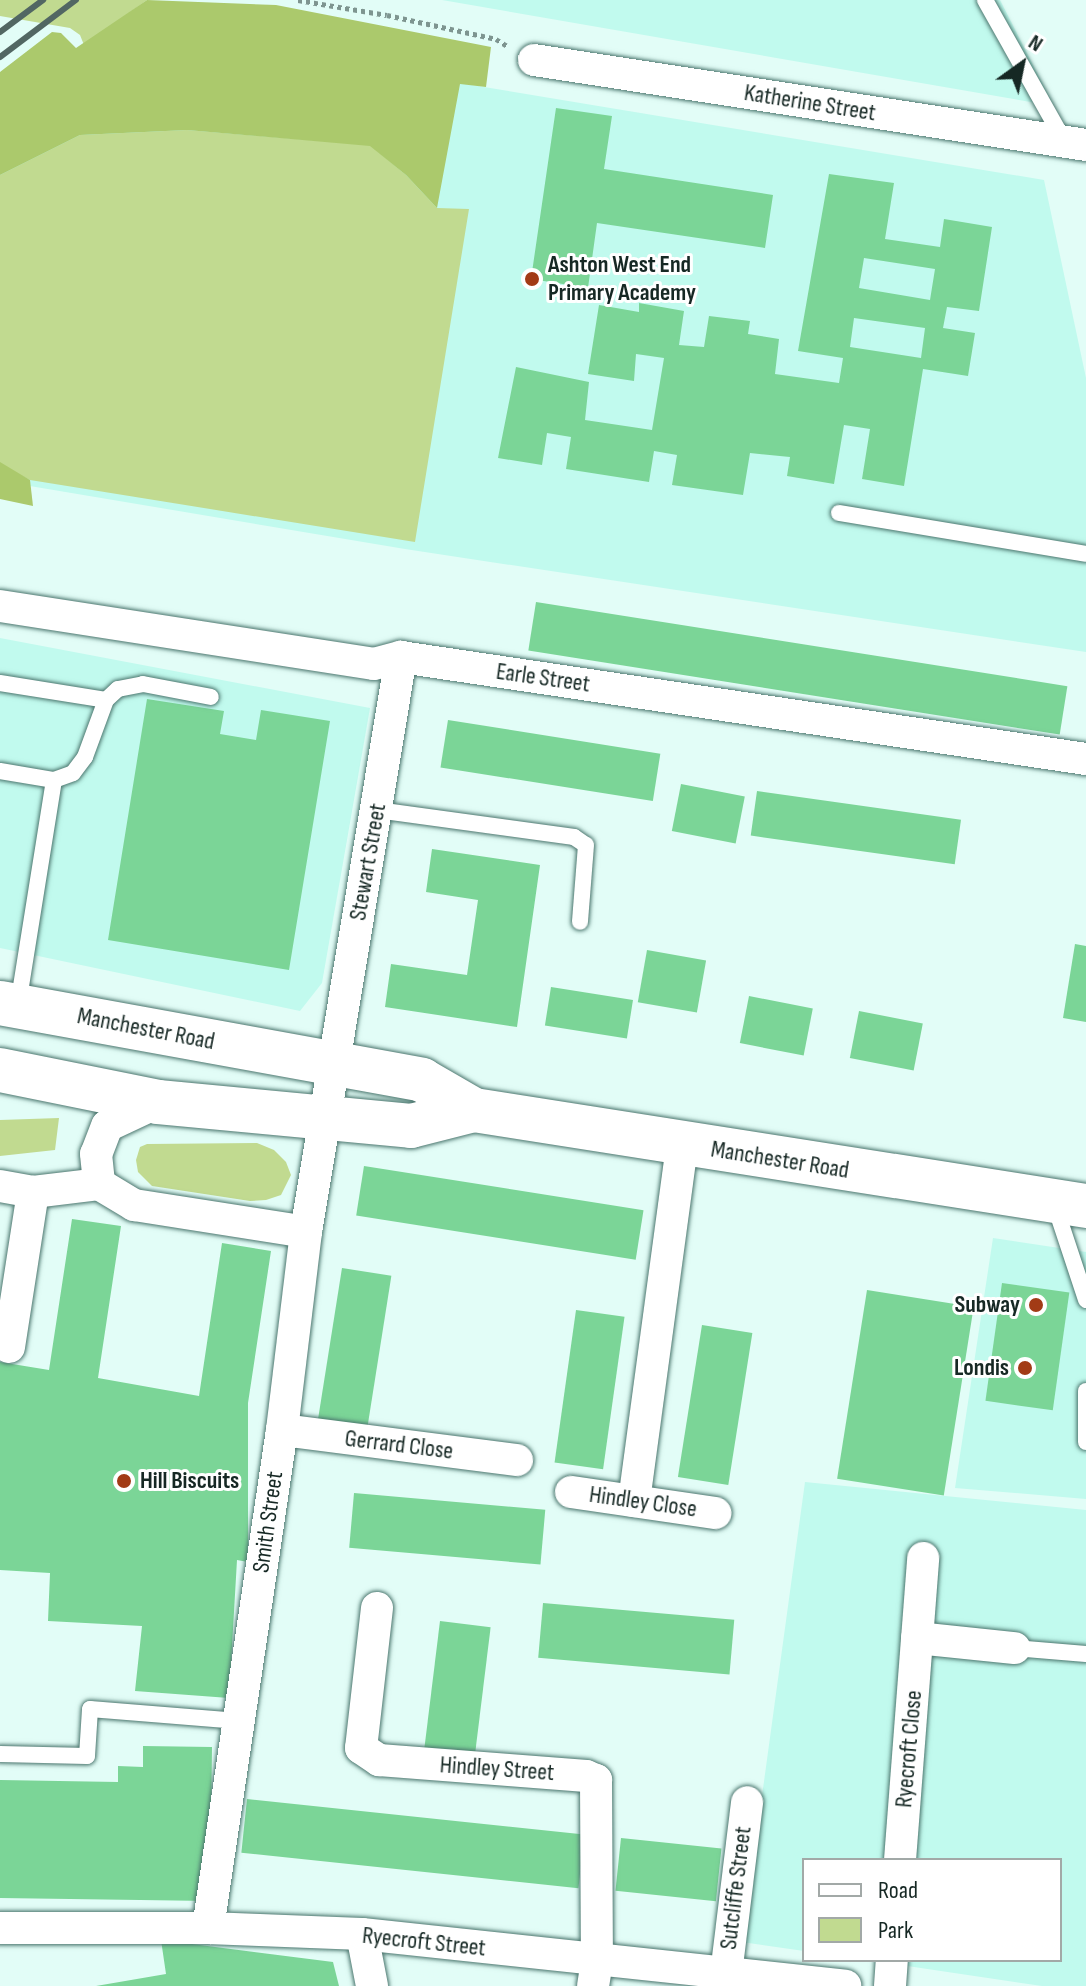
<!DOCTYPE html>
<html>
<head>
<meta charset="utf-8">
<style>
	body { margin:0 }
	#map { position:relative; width:1086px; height:1986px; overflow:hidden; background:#e2fdf7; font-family:"Sofia Sans Condensed",sans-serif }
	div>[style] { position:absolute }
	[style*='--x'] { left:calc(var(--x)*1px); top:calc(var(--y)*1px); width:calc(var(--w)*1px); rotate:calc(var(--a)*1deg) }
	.built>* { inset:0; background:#c1faee }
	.green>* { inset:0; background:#c1da90 }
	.forest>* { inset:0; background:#abc96c }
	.building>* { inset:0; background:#7bd597; transform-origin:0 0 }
	.path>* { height:5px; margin-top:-2.5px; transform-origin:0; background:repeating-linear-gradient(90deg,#7e9590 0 4px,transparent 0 8px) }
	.roads { filter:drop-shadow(0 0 2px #4b766e) drop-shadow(0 0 2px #4b766e) }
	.lane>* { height:16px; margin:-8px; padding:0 8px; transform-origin:8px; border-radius:8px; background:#fff }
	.street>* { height:32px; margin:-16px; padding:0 16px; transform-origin:16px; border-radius:16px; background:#fff }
	.highway>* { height:44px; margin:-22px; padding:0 22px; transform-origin:22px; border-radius:22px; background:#fff }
	.rail>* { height:6px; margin:-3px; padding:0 3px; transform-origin:3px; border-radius:3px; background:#526763 }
	.dots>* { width:22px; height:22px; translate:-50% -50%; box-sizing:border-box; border:4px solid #fff; border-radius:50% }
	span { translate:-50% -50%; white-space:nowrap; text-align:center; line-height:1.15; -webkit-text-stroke:6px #fff; paint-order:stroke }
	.street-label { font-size:24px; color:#162824 }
	.poi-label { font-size:24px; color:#162824; font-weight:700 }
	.left { translate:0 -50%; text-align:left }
	.right { translate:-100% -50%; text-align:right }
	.legend { position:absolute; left:802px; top:1858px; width:260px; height:104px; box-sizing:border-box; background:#fff; border:2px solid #a2a9a7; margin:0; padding:10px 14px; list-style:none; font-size:24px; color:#162824 }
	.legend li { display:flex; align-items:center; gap:16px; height:40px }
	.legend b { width:40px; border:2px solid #a2a9a7 }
	.north { position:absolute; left:982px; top:24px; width:80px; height:80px; -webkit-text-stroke:6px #fff; paint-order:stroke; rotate:33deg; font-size:22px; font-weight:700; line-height:32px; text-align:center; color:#162824 }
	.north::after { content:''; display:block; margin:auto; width:28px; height:36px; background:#162824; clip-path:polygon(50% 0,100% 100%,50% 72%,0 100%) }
</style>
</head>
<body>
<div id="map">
	<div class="built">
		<i style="clip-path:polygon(442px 0,1000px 0,1054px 106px)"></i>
		<i style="clip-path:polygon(460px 83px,1044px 180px,1086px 378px,1086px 652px,405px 549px,0 481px,0 140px)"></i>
		<i style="clip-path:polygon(0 638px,370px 708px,322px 983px,300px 1011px,0 948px)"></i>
		<i style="clip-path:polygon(993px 1238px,1086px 1252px,1086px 1499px,955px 1488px)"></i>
		<i style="clip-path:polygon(805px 1482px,1086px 1510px,1086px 1986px,1042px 1986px,867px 1960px,1060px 1960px,1060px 1860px,804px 1860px,804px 1951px,742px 1942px)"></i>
	</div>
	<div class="green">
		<i style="clip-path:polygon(0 0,147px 0,84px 45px,80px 35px,70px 28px,0 16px)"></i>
		<i style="clip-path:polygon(187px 130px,370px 145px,406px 175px,437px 208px,469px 209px,415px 542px,30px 480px,0 465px,0 175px,80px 135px)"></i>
		<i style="clip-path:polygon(59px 1118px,55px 1150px,0 1156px,0 1120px)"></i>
		<i style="clip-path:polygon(257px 1143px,274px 1150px,286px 1162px,291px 1175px,281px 1195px,266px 1200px,250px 1201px,152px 1186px,138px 1172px,136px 1160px,140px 1147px,147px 1144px)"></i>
	</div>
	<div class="forest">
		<i style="clip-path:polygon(147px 0,276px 5px,491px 47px,486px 87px,460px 84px,437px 208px,406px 175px,370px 146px,187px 130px,80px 135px,0 175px,0 72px,52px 32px,61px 33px,76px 48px)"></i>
		<i style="clip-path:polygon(0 462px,30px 480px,33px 506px,0 499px)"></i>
	</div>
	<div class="building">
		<i style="clip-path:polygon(556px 108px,612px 116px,604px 169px,773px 195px,765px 248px,597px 223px,588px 288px,531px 279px)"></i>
		<i style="clip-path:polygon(evenodd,829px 174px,894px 183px,885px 239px,940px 247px,944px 219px,992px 227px,979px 311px,947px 307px,943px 328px,975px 333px,968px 376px,923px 369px,904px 486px,862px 479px,870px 429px,844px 425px,834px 484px,787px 476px,790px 457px,750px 453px,743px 495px,672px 485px,677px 455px,654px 451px,649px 482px,566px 469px,571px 437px,547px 433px,542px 465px,498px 458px,516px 367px,589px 382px,585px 420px,652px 430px,664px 358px,636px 354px,634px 381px,588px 374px,599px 305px,639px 312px,639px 303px,684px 311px,679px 345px,704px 347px,709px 316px,750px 321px,748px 334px,779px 339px,775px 374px,839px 383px,843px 358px,798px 351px,829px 174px,864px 258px,935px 269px,930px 300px,859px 288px,864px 258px,829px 174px,854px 318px,925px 328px,921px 358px,850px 347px,854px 318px)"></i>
		<i style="left:536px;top:602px;width:538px;height:49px;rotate:9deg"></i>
		<i style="clip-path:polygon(147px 699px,224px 711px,220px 734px,256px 740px,261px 710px,330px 721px,289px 970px,108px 940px)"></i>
		<i style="left:448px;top:720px;width:215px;height:48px;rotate:9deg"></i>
		<i style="left:681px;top:784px;width:65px;height:48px;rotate:11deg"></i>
		<i style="left:757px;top:791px;width:206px;height:45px;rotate:8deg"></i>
		<i style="clip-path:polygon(432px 849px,540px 865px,517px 1027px,385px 1007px,391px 964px,467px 975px,478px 900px,426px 892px)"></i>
		<i style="clip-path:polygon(1075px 944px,1086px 946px,1086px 1022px,1063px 1018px)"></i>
		<i style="left:647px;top:950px;width:60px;height:53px;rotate:10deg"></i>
		<i style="left:551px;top:987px;width:83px;height:39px;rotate:9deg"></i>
		<i style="left:749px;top:996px;width:65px;height:48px;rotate:11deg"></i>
		<i style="left:859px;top:1011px;width:65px;height:48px;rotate:11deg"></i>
		<i style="left:364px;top:1166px;width:283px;height:50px;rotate:9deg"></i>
		<i style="clip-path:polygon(72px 1219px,121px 1226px,98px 1378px,199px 1396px,222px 1243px,271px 1251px,248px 1403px,248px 1562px,237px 1560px,229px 1698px,135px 1691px,142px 1626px,48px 1621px,50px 1573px,0 1570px,0 1362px,49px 1370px)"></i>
		<i style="left:342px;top:1268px;width:50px;height:154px;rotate:9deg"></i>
		<i style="left:1002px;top:1283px;width:68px;height:119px;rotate:8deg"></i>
		<i style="left:867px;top:1290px;width:108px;height:191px;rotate:9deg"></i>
		<i style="left:576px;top:1310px;width:49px;height:154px;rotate:8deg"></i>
		<i style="left:702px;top:1325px;width:51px;height:154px;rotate:9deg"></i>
		<i style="left:354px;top:1493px;width:192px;height:55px;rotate:5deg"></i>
		<i style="left:543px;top:1603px;width:192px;height:55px;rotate:5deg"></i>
		<i style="left:440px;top:1621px;width:51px;height:130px;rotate:7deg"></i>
		<i style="clip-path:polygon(143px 1746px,212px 1747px,210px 1901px,0 1898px,0 1780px,118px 1782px,118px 1766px,143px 1767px)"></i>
		<i style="left:247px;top:1799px;width:339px;height:54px;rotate:6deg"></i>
		<i style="left:621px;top:1838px;width:101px;height:53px;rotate:6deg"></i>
		<i style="clip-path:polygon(161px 1940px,333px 1962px,339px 1986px,96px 1986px,166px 1974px)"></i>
	</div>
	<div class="path">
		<i style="--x:298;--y:0;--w:90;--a:9.6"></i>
		<i style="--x:387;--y:15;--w:112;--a:12.4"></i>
		<i style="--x:496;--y:39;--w:13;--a:32"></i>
	</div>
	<div class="roads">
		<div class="lane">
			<i style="--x:985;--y:0;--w:162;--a:60.7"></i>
			<i style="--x:839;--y:513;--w:250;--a:9.4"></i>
			<i style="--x:0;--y:683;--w:107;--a:9.1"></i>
			<i style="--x:0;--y:771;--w:55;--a:9.5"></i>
			<i style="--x:54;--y:780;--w:227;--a:99.1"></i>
			<i style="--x:54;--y:780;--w:20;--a:-20"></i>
			<i style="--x:73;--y:773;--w:20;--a:-53"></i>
			<i style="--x:85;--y:757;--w:61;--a:-69.8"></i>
			<i style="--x:106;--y:700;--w:16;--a:-43"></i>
			<i style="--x:118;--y:689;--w:25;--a:-11"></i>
			<i style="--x:143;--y:684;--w:69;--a:10.8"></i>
			<i style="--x:377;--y:810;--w:199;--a:7.8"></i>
			<i style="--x:574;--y:837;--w:14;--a:34"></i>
			<i style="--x:586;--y:845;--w:77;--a:94.5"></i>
			<i style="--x:1055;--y:1206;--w:99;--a:71.7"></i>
			<i style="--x:1086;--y:1391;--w:51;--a:90"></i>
			<i style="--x:1014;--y:1648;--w:72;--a:4.8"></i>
			<i style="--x:0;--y:1754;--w:87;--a:1.3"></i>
			<i style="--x:87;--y:1756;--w:47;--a:-86.3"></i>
			<i style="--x:90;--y:1709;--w:149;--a:4.6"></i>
		</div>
		<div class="street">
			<i style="--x:534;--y:60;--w:559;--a:8.75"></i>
			<i style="--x:0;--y:606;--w:378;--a:8.8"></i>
			<i style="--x:374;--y:664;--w:28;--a:-15"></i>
			<i style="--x:401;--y:657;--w:693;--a:8.47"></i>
			<i style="--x:158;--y:1102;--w:56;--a:154.8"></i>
			<i style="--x:107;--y:1126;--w:30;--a:111"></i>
			<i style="--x:96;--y:1154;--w:30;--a:84"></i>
			<i style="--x:99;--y:1184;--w:41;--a:31"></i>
			<i style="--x:134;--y:1205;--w:174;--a:8.9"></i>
			<i style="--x:0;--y:1186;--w:34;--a:10"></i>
			<i style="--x:33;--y:1192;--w:66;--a:-6.9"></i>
			<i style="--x:9;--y:1347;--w:157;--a:-81.2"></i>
			<i style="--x:282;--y:1430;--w:237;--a:7.3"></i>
			<i style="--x:571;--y:1492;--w:146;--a:8.3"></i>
			<i style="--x:634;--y:1501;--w:359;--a:-82.3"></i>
			<i style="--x:377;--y:1608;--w:141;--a:96.5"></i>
			<i style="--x:361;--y:1748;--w:22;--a:34"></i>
			<i style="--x:379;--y:1760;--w:208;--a:4.4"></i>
			<i style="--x:586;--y:1776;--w:11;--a:22"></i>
			<i style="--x:596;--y:1780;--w:181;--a:89.7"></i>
			<i style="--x:597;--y:1961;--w:25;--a:99"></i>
			<i style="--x:917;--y:1638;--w:98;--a:5.9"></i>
			<i style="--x:900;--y:1860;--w:303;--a:-85.6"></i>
			<i style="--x:0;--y:1928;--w:208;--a:0"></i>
			<i style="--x:208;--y:1928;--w:154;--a:2.2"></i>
			<i style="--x:362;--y:1934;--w:486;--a:6.1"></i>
			<i style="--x:208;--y:1928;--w:503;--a:-81.55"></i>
			<i style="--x:282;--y:1430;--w:199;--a:-83.1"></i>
			<i style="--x:306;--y:1232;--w:583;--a:-80.62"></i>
			<i style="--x:362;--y:1934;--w:53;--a:79.1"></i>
			<i style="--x:726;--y:1974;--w:173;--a:-83"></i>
			<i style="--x:890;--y:1986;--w:26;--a:-86"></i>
		</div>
		<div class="highway">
			<i style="--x:0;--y:1003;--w:429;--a:10.3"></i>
			<i style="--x:422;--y:1080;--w:60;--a:30"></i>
			<i style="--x:474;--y:1110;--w:619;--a:8.91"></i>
			<i style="--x:0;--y:1070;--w:161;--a:11.4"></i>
			<i style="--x:158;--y:1102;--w:254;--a:5.4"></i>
			<i style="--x:411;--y:1126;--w:65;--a:-14.3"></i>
		</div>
	</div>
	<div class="rail">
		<i style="--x:0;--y:32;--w:54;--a:-36.7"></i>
		<i style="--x:0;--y:57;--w:95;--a:-36.9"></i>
	</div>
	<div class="dots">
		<i style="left:532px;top:279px;background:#a23b16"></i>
		<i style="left:1036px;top:1305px;background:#a23b16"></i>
		<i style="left:1025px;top:1368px;background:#a23b16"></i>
		<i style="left:124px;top:1481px;background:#a23b16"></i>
	</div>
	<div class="street-label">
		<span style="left:810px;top:103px;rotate:9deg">Katherine Street</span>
		<span style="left:543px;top:678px;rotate:8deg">Earle Street</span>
		<span style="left:368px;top:862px;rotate:-80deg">Stewart Street</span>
		<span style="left:146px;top:1029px;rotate:11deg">Manchester Road</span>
		<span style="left:780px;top:1160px;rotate:9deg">Manchester Road</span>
		<span style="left:399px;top:1445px;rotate:7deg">Gerrard Close</span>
		<span style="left:643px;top:1502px;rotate:8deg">Hindley Close</span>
		<span style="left:268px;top:1522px;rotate:-82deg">Smith Street</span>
		<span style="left:909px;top:1749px;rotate:-85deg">Ryecroft Close</span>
		<span style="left:497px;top:1769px;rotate:4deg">Hindley Street</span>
		<span style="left:736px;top:1888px;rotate:-83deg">Sutcliffe Street</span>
		<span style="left:424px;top:1942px;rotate:6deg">Ryecroft Street</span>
	</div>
	<div class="poi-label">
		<span class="left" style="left:548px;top:279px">Ashton West End<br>Primary Academy</span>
		<span class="right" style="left:1020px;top:1305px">Subway</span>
		<span class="right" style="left:1009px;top:1368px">Londis</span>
		<span class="left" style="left:140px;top:1481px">Hill Biscuits</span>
	</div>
	<ul class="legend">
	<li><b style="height:10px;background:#fff"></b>Road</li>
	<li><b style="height:22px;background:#c1da90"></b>Park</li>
	</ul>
	<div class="north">N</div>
</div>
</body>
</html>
